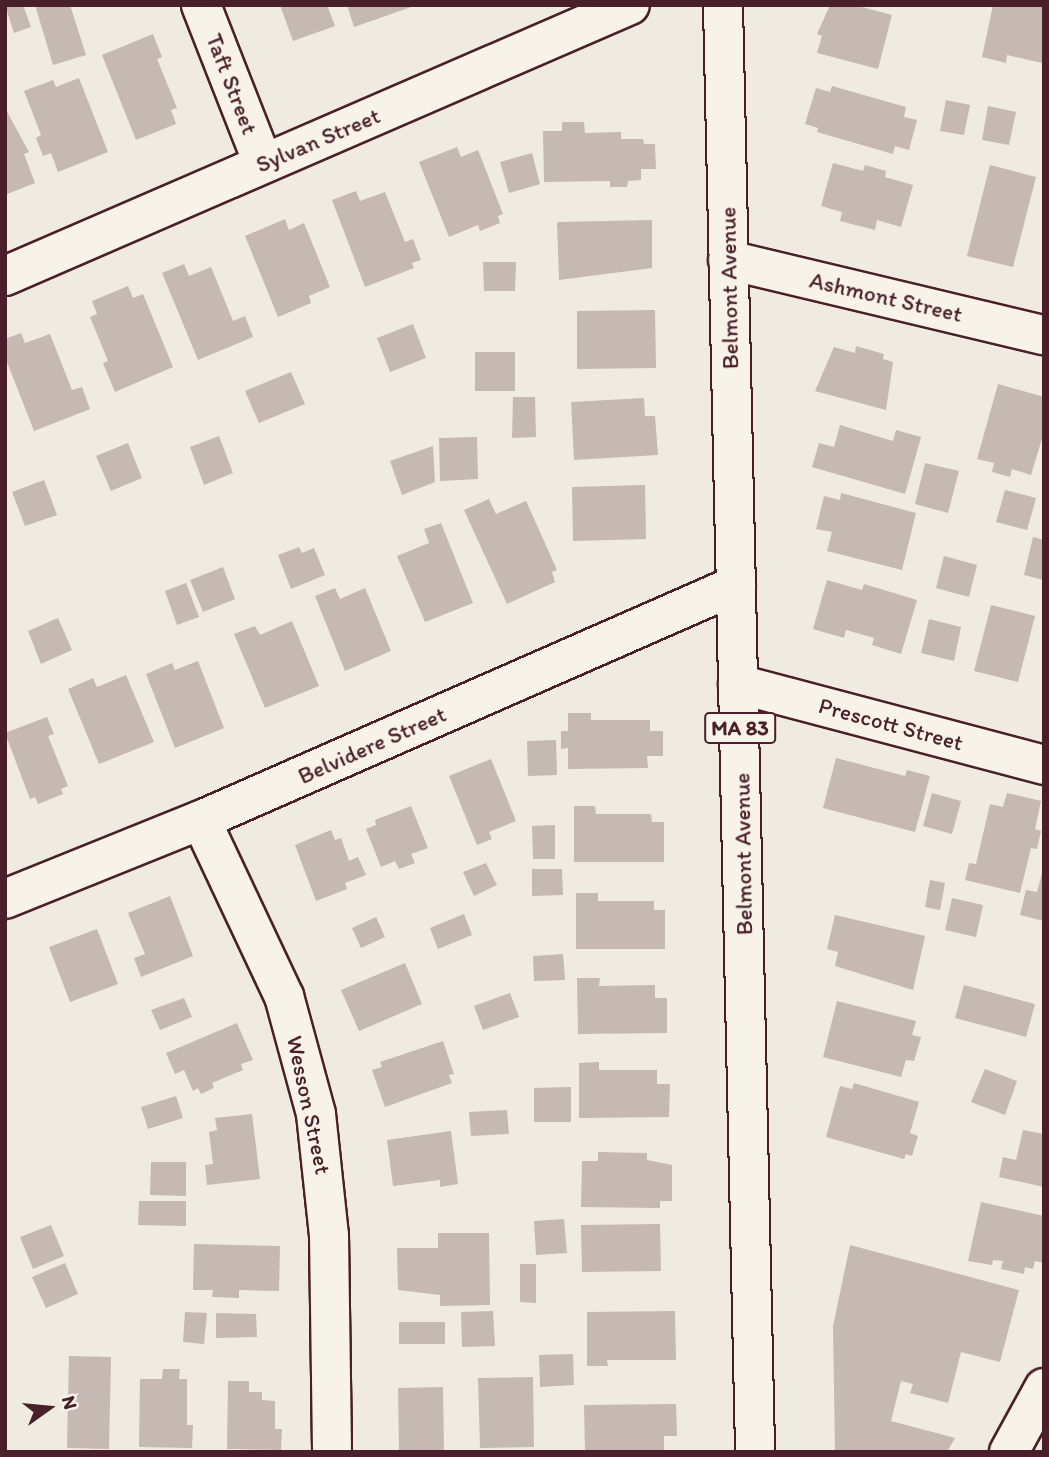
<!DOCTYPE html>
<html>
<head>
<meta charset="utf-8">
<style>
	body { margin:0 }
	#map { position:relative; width:1049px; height:1457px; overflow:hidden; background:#f0ebe0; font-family:Itim,sans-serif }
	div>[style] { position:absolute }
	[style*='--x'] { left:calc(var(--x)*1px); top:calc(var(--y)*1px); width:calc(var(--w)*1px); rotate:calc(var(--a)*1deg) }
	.building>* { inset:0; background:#c6b8b3 }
	.roads { filter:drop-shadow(2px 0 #4a1f2b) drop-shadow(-2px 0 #4a1f2b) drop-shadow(0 2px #4a1f2b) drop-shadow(0 -2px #4a1f2b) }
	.minor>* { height:38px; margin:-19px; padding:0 19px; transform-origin:19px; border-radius:19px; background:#f7f3e8 }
	.major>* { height:38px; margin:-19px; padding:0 19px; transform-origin:19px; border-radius:19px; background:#f7f3e8 }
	span { translate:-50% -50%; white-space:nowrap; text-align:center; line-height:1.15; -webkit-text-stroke:6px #f7f3e8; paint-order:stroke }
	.shield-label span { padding:2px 5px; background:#f7f3e8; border:2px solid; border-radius:5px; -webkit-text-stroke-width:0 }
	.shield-label { font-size:21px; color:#4a1f2b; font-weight:700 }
	.street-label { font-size:23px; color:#4a1f2b }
	.frame { position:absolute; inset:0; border:7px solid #4a1f2b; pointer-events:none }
	.north { position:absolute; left:14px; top:1373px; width:70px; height:70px; -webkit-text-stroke:5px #f7f3e8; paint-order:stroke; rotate:75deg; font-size:19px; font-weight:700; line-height:28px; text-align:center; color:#4a1f2b }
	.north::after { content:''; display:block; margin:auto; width:24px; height:32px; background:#4a1f2b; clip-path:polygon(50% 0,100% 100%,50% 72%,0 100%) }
</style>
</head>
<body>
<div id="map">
	<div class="building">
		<div style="clip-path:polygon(5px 5px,23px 5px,31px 27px,14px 33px)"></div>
		<div style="clip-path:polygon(35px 5px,70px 5px,86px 55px,53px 65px)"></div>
		<div style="clip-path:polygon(280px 5px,327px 5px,335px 26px,293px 41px)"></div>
		<div style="clip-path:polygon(347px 5px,414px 5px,414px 6px,354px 27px)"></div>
		<div style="clip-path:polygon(830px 5px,854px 5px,892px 15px,878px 69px,817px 53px,822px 36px,817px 34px)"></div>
		<div style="clip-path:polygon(993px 5px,1044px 5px,1042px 63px,1007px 55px,1006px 63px,982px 57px)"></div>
		<div style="clip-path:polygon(153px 34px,162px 57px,157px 59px,177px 108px,171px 110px,176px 124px,136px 140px,102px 55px)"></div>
		<div style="clip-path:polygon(79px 78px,108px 152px,58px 172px,51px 153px,43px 156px,36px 138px,41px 135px,24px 91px,53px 80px,56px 87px)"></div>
		<div style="clip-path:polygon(832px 86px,906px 107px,904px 117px,917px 120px,909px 150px,895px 146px,893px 154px,817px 132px,818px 128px,805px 124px,816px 88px,830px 92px)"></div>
		<div style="clip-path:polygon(946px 100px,970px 105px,964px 135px,940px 131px)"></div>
		<div style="clip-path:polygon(988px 106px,1016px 112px,1009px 145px,982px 140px)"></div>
		<div style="clip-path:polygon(5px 108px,29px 152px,24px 154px,35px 183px,5px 195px)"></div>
		<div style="clip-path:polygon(562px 122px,584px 122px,585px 133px,621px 132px,621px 139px,643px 139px,644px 144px,655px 144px,656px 169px,641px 169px,641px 180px,628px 181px,627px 187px,610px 187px,610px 181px,544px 182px,543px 131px,562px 131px)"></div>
		<div style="clip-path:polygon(457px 147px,461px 157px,478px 150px,503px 214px,498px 216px,500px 223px,480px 231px,478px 225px,449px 237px,419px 162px)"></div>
		<div style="clip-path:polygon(532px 153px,540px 184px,509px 193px,500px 162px)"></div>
		<div style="clip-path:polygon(833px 163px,863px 171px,865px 165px,886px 171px,885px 177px,913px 185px,901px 227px,877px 220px,875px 230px,840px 221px,842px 212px,821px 206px)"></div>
		<div style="clip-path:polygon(990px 165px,1036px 177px,1013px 267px,967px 256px)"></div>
		<div style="clip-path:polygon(356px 191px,360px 201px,385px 192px,405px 242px,413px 239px,421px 260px,412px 263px,414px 268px,365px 287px,332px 200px)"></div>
		<div style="clip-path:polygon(285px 219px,289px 230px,304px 223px,330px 287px,309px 296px,311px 303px,278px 317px,245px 236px)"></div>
		<div style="clip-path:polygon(652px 220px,652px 268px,559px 280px,557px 222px)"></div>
		<div style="clip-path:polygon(483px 262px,516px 262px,515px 291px,484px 291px)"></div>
		<div style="clip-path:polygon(184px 264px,189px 276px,211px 267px,233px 321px,245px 316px,253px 337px,198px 360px,162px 273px)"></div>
		<div style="clip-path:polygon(128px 286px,133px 298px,143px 294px,173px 367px,115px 392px,103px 363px,108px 361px,90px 317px,97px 314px,92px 301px)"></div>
		<div style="clip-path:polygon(655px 310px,656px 368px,577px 369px,577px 311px)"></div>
		<div style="clip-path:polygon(413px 324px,426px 358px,390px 372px,377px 338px)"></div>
		<div style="clip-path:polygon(21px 333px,25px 343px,50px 334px,72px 390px,82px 387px,90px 409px,34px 431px,5px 357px,5px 339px)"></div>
		<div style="clip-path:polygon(856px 346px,884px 354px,883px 359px,893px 362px,886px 410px,815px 391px,834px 347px,855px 353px)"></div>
		<div style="clip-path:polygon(475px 352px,515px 352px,515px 391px,475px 391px)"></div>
		<div style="clip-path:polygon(291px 372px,305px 404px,259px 423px,245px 391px)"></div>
		<div style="clip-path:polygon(998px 384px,1044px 397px,1044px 432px,1031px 475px,1012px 469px,1010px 477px,992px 472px,994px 463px,977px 459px)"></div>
		<div style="clip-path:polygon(513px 397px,535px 397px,536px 437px,512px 438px)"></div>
		<div style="clip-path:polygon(644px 398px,645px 416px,655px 416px,658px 455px,574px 460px,571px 402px)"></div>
		<div style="clip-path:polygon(840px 425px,893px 441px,896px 430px,921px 437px,905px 494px,812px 467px,819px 443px,834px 447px)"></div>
		<div style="clip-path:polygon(219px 436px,233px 473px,204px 485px,190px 447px)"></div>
		<div style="clip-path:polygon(477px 437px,478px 479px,440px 481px,439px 438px)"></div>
		<div style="clip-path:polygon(128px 443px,142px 478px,111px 491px,96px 456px)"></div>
		<div style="clip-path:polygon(433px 446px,435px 482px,402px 495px,390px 461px)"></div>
		<div style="clip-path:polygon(925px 463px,959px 471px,948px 513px,915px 504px)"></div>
		<div style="clip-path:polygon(44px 480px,57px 515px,25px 526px,12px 492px)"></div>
		<div style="clip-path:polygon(645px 485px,646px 539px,573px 541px,572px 487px)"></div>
		<div style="clip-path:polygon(1005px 490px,1036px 498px,1027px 530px,996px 522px)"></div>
		<div style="clip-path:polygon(841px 493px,916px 513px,902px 570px,827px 551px,832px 532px,816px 529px,824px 496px,840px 500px)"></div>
		<div style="clip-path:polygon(489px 499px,496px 514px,526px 501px,557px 570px,552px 572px,555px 582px,507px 604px,464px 510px)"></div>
		<div style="clip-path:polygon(441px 523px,473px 603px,425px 622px,397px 556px,429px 543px,424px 529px)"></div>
		<div style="clip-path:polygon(1033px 537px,1044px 540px,1044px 580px,1024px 575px)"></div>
		<div style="clip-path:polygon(299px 547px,302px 553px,314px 548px,325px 575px,291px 589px,278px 555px)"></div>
		<div style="clip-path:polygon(944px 556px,977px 565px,969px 597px,936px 588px)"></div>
		<div style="clip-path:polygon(223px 567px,235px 599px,203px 612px,190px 580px)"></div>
		<div style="clip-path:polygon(827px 580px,862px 590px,864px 584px,917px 600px,901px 654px,872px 645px,874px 638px,846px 630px,844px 638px,813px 629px)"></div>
		<div style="clip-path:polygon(186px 583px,199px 617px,177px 625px,165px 591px)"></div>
		<div style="clip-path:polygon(335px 588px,340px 599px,365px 588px,391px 651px,345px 671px,315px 596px)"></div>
		<div style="clip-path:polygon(991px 605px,1035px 616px,1018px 682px,974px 671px)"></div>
		<div style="clip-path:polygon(58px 618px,72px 650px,41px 664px,28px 631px)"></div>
		<div style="clip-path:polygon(929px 619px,961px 627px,954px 661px,921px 653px)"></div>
		<div style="clip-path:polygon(292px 621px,319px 686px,265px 708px,234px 634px,255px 626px,260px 635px)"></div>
		<div style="clip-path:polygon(198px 661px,224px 728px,175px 748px,146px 674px,172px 663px,175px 670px)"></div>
		<div style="clip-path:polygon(126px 675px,154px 742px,99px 764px,68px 689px,93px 678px,97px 687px)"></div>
		<div style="clip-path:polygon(568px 713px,591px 713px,591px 720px,650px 720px,650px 731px,663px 731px,663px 756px,647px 756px,648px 768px,568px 769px,568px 748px,561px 749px,561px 731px,568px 731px)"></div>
		<div style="clip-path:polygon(47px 717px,54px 734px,48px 736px,68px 786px,61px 789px,63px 794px,38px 804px,35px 797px,30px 799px,5px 733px)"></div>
		<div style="clip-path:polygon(556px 740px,557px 775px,528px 776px,527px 741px)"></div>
		<div style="clip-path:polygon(836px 758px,905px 776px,907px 770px,930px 776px,915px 832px,823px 808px)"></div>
		<div style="clip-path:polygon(491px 759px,516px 821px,489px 832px,492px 839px,477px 845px,449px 776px)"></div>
		<div style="clip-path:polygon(932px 793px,961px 801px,952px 834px,923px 826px)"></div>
		<div style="clip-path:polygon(1007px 793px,1041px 801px,1035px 829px,1041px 831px,1037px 849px,1031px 848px,1020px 893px,965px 880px,969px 863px,976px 864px,990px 804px,1003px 807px)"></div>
		<div style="clip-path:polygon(411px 806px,428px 848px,411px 854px,415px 863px,399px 869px,395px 861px,381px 867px,366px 829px,376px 825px,375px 820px)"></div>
		<div style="clip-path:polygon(574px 806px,595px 806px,596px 814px,651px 814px,652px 822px,664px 822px,664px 862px,574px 862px)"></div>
		<div style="clip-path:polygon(555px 825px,555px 859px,533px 859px,532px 826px)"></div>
		<div style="clip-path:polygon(331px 830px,335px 840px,341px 838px,349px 861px,358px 857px,366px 875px,345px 883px,347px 889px,316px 901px,295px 845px)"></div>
		<div style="clip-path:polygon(486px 863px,497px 885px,474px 896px,463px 872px)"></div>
		<div style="clip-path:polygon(1044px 866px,1044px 921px,1020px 915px,1026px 890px,1037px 892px)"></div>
		<div style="clip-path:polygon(532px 869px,562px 869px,563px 895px,532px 896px)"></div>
		<div style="clip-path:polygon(930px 880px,945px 883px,940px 910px,925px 907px)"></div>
		<div style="clip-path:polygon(576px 893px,598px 893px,598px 901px,654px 901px,654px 910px,665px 910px,665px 949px,576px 949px)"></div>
		<div style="clip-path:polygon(170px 896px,193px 956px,141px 977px,134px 958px,145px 954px,128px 913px)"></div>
		<div style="clip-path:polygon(952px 898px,983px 905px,976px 937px,945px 930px)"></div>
		<div style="clip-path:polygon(464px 914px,472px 935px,438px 949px,430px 928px)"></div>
		<div style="clip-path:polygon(835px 915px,925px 936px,913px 990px,835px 966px,838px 952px,827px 949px)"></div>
		<div style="clip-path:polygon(376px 917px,385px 937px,361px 948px,352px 928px)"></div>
		<div style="clip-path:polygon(97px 929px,118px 984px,70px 1002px,49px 947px)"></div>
		<div style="clip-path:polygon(563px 954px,565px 980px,534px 981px,533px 956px)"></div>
		<div style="clip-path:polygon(405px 963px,422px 1004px,359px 1031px,341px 990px)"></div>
		<div style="clip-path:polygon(577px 978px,600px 978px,599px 986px,655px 985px,655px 998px,667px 998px,667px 1033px,578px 1034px)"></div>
		<div style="clip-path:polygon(964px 985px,1035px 1004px,1026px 1037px,955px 1018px)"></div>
		<div style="clip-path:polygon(510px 993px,519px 1017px,483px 1030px,474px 1006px)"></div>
		<div style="clip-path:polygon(184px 998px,192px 1017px,160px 1030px,151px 1010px)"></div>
		<div style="clip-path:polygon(837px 1001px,916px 1021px,912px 1035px,921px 1037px,914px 1061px,906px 1060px,901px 1077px,823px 1057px)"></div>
		<div style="clip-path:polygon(237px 1023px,253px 1060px,241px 1064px,243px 1070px,212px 1083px,214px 1088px,201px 1094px,198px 1088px,193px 1091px,184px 1070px,175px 1074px,166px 1053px)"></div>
		<div style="clip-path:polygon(443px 1041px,454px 1074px,449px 1075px,452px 1083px,385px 1107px,372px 1070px,382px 1067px,380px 1062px)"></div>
		<div style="clip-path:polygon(599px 1062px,599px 1070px,657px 1070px,657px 1084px,670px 1084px,669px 1117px,579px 1118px,579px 1063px)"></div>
		<div style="clip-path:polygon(985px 1069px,1017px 1081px,1005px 1115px,971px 1102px)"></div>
		<div style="clip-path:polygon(854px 1083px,919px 1102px,910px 1133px,918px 1136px,912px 1156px,906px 1154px,904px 1159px,826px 1137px,840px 1086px,852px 1089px)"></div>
		<div style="clip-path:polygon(571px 1087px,571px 1122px,534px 1122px,534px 1088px)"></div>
		<div style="clip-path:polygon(176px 1096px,183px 1118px,148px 1129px,141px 1107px)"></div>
		<div style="clip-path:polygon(507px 1110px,509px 1134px,471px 1136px,469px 1112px)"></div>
		<div style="clip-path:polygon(252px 1114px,260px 1179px,207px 1185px,205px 1165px,213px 1164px,209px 1132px,217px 1130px,215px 1118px)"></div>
		<div style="clip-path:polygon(1023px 1130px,1044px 1134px,1044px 1187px,999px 1177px,1003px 1157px,1016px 1160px)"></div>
		<div style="clip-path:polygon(451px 1131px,458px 1184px,440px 1187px,440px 1180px,393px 1186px,387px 1140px)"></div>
		<div style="clip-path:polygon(598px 1152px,647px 1153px,647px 1160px,672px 1165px,672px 1201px,660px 1201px,660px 1208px,581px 1207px,582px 1161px,598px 1161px)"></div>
		<div style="clip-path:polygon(151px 1162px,186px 1162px,186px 1196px,150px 1195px)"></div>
		<div style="clip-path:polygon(139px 1201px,186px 1201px,186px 1226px,138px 1225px)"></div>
		<div style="clip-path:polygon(981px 1202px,1044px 1216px,1044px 1263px,1035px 1261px,1033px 1269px,1025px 1267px,1024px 1274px,1001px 1269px,1003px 1261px,993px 1260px,992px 1265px,968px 1261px)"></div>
		<div style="clip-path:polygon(564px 1219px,567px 1253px,536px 1255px,534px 1221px)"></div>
		<div style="clip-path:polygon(660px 1224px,661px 1271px,582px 1272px,581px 1225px)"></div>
		<div style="clip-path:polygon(51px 1225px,64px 1256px,33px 1269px,20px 1237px)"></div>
		<div style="clip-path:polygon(438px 1233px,489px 1233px,490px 1305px,440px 1306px,440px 1295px,398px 1290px,397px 1248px,438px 1248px)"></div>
		<div style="clip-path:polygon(194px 1244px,280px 1246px,279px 1291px,239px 1290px,239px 1298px,212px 1297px,213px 1290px,193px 1290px)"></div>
		<div style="clip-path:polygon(850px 1245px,1019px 1290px,1000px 1362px,961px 1352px,948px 1403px,910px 1393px,913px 1384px,901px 1381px,891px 1421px,955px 1438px,947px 1452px,835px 1452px,833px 1326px)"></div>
		<div style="clip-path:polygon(65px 1263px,78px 1294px,46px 1308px,32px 1277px)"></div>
		<div style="clip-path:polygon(520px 1264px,536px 1264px,536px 1303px,520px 1302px)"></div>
		<div style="clip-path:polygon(493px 1311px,495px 1346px,462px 1347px,461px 1312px)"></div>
		<div style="clip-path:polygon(675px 1311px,676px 1360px,607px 1360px,608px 1366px,587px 1366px,587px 1312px)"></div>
		<div style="clip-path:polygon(185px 1312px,207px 1313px,204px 1344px,183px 1342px)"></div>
		<div style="clip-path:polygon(216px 1313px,256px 1314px,257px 1337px,216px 1338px)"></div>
		<div style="clip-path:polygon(399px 1322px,445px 1322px,445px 1344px,399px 1344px)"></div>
		<div style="clip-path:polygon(573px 1354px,574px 1385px,540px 1387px,539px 1355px)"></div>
		<div style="clip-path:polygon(69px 1356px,111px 1357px,109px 1449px,67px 1448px)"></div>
		<div style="clip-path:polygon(163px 1369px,180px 1369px,179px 1379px,187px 1379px,187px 1425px,193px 1425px,192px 1448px,139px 1447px,140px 1379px,162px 1379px)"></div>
		<div style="clip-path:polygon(533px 1377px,534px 1447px,480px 1448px,478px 1378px)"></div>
		<div style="clip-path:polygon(228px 1381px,249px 1381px,249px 1392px,262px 1392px,262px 1400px,275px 1401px,275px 1429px,282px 1429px,281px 1450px,227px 1449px)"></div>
		<div style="clip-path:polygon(443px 1387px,444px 1452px,399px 1452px,398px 1388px)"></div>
		<div style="clip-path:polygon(676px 1404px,677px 1436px,664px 1436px,664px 1451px,585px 1452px,584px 1405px)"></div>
	</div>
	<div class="roads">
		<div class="minor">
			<div style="--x:201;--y:5;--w:170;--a:68.6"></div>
			<div style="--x:728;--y:260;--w:325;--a:13.4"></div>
			<div style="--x:5;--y:276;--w:681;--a:-23.44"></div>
			<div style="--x:738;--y:684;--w:317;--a:14.8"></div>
			<div style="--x:201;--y:820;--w:195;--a:64.8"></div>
			<div style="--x:284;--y:996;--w:122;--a:74.8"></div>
			<div style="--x:316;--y:1114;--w:122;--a:83.9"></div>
			<div style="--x:329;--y:1235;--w:217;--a:89.2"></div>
			<div style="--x:5;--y:899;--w:211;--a:-22"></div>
			<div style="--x:201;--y:820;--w:584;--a:-23.71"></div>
		</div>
		<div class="major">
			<div style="--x:723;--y:5;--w:1447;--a:88.73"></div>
			<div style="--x:1009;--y:1452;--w:73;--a:-61.3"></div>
		</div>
	</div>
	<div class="shield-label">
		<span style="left:740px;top:728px">MA 83</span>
	</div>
	<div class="street-label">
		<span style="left:232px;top:84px;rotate:69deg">Taft Street</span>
		<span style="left:318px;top:140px;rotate:-23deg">Sylvan Street</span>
		<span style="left:729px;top:288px;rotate:-91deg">Belmont Avenue</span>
		<span style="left:886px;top:297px;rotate:13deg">Ashmont Street</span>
		<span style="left:891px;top:724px;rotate:15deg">Prescott Street</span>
		<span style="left:372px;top:745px;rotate:-24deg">Belvidere Street</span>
		<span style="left:743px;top:854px;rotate:-91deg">Belmont Avenue</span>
		<span style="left:309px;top:1105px;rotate:78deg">Wesson Street</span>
	</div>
	<div class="frame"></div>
	<div class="north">N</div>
</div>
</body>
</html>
